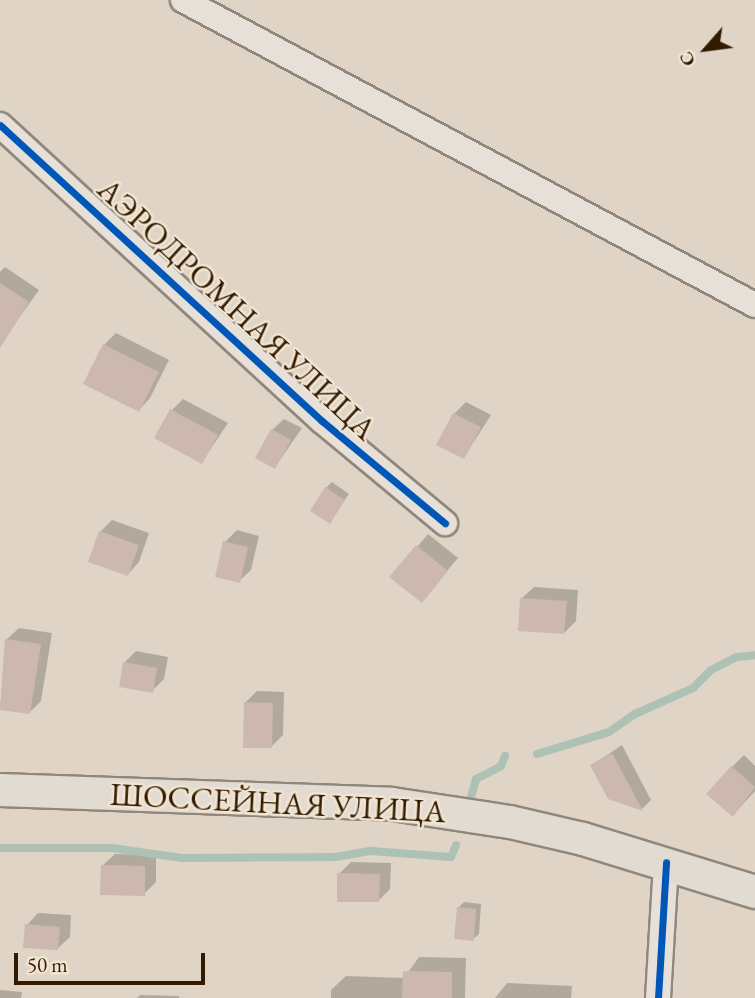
<!DOCTYPE html>
<html>
<head>
<meta charset="utf-8">
<style>
	body { margin:0 }
	#map { position:relative; width:755px; height:998px; overflow:hidden; background:#dfd4c5; font-family:"EB Garamond",serif }
	div>[style] { position:absolute }
	[style*='--x'] { left:calc(var(--x)*1px); top:calc(var(--y)*1px); width:calc(var(--w)*1px); rotate:calc(var(--a)*1deg) }
	.shadow>* { inset:0; background:#0003 }
	.stream>* { height:8px; margin:-4px; padding:0 4px; transform-origin:4px; border-radius:4px; background:#adc1b4 }
	.building>* { inset:0; background:#ccb8af }
	.roads { filter:drop-shadow(2px 0 #90877b) drop-shadow(-2px 0 #90877b) drop-shadow(0 2px #90877b) drop-shadow(0 -2px #90877b) }
	.minor>* { height:24px; margin:-12px; padding:0 12px; transform-origin:12px; border-radius:12px; background:#e6e0d9 }
	.major>* { height:32px; margin:-16px; padding:0 16px; transform-origin:16px; border-radius:16px; background:#e2dbd2 }
	.cycleway>* { height:7px; margin:-3.5px; padding:0 3.5px; transform-origin:3.5px; border-radius:3.5px; background:#0057b8 }
	span { translate:-50% -50%; white-space:nowrap; text-align:center; line-height:1.15; -webkit-text-stroke:5px #f1e4d2; paint-order:stroke }
	.street-label { font-size:32px; color:#321b00 }
	.north { position:absolute; left:671px; top:14px; width:70px; height:70px; -webkit-text-stroke:5px #f1e4d2; paint-order:stroke; rotate:242deg; font-size:19px; font-weight:700; line-height:28px; text-align:center; color:#321b00 }
	.north::after { content:''; display:block; margin:auto; width:24px; height:32px; background:#321b00; clip-path:polygon(50% 0,100% 100%,50% 72%,0 100%) }
	.scale { position:absolute; left:14px; top:953px; width:191px; height:32px; box-sizing:border-box; border:4px solid #321b00; border-top:0; padding-left:9px; font-size:21px; line-height:24px; white-space:nowrap; color:#321b00; -webkit-text-stroke:5px #f1e4d2; paint-order:stroke }
</style>
</head>
<body>
<div id="map">
	<div class="shadow">
		<div style="clip-path:polygon(5px 267px,39px 290px,9px 332px,0 326px,0 272px)"></div>
		<div style="clip-path:polygon(116px 333px,169px 360px,150px 398px,139px 410px,104px 345px)"></div>
		<div style="clip-path:polygon(183px 399px,228px 423px,202px 462px,172px 410px)"></div>
		<div style="clip-path:polygon(466px 402px,491px 415px,464px 457px,454px 414px)"></div>
		<div style="clip-path:polygon(284px 419px,302px 428px,275px 467px,272px 430px)"></div>
		<div style="clip-path:polygon(332px 482px,349px 494px,329px 522px,326px 488px)"></div>
		<div style="clip-path:polygon(112px 520px,149px 533px,139px 562px,128px 574px,100px 532px)"></div>
		<div style="clip-path:polygon(237px 530px,259px 536px,251px 570px,239px 581px,225px 542px)"></div>
		<div style="clip-path:polygon(428px 534px,458px 558px,421px 601px,392px 577px)"></div>
		<div style="clip-path:polygon(534px 587px,578px 590px,576px 621px,564px 633px,522px 598px)"></div>
		<div style="clip-path:polygon(19px 628px,52px 633px,41px 701px,29px 713px,0 708px,7px 639px)"></div>
		<div style="clip-path:polygon(136px 651px,168px 657px,164px 679px,152px 691px,124px 663px)"></div>
		<div style="clip-path:polygon(257px 691px,284px 692px,283px 735px,271px 747px,245px 703px)"></div>
		<div style="clip-path:polygon(622px 745px,651px 800px,642px 809px,609px 798px,592px 765px)"></div>
		<div style="clip-path:polygon(744px 755px,755px 766px,755px 791px,733px 815px,732px 767px)"></div>
		<div style="clip-path:polygon(115px 854px,156px 855px,156px 882px,144px 894px,103px 865px)"></div>
		<div style="clip-path:polygon(351px 862px,391px 863px,390px 889px,378px 901px,339px 874px)"></div>
		<div style="clip-path:polygon(464px 902px,481px 904px,479px 934px,473px 939px,458px 908px)"></div>
		<div style="clip-path:polygon(38px 913px,71px 915px,70px 937px,58px 948px,27px 925px)"></div>
		<div style="clip-path:polygon(419px 957px,466px 958px,465px 998px,331px 998px,331px 990px,346px 976px,404px 978px)"></div>
		<div style="clip-path:polygon(507px 983px,572px 986px,571px 998px,495px 998px)"></div>
		<div style="clip-path:polygon(0 990px,22px 992px,21px 998px,0 998px)"></div>
		<div style="clip-path:polygon(140px 995px,179px 996px,179px 998px,137px 998px)"></div>
	</div>
	<div class="stream">
		<div style="--x:537;--y:754;--w:75;--a:-17"></div>
		<div style="--x:609;--y:732;--w:32;--a:-35"></div>
		<div style="--x:635;--y:714;--w:64;--a:-24.1"></div>
		<div style="--x:693;--y:688;--w:25;--a:-45"></div>
		<div style="--x:711;--y:670;--w:29;--a:-27"></div>
		<div style="--x:737;--y:657;--w:18;--a:-6"></div>
		<div style="--x:471;--y:797;--w:19;--a:-74"></div>
		<div style="--x:476;--y:779;--w:28;--a:-27"></div>
		<div style="--x:501;--y:766;--w:11;--a:-68"></div>
		<div style="--x:0;--y:848;--w:112;--a:0"></div>
		<div style="--x:112;--y:848;--w:71;--a:8.1"></div>
		<div style="--x:182;--y:858;--w:154;--a:-0.4"></div>
		<div style="--x:336;--y:857;--w:36;--a:-10"></div>
		<div style="--x:371;--y:851;--w:80;--a:4.3"></div>
		<div style="--x:451;--y:857;--w:13;--a:-67"></div>
	</div>
	<div class="building">
		<div style="clip-path:polygon(0 283px,29px 302px,0 348px)"></div>
		<div style="clip-path:polygon(103px 344px,159px 372px,139px 412px,83px 384px)"></div>
		<div style="clip-path:polygon(170px 409px,218px 435px,202px 464px,154px 438px)"></div>
		<div style="clip-path:polygon(453px 413px,481px 427px,464px 459px,436px 445px)"></div>
		<div style="clip-path:polygon(271px 429px,291px 440px,275px 469px,255px 458px)"></div>
		<div style="clip-path:polygon(325px 487px,345px 500px,330px 524px,310px 511px)"></div>
		<div style="clip-path:polygon(99px 531px,139px 545px,128px 576px,88px 562px)"></div>
		<div style="clip-path:polygon(223px 541px,248px 547px,240px 583px,215px 577px)"></div>
		<div style="clip-path:polygon(416px 545px,448px 571px,422px 603px,389px 577px)"></div>
		<div style="clip-path:polygon(520px 598px,567px 601px,564px 634px,518px 631px)"></div>
		<div style="clip-path:polygon(5px 639px,41px 644px,30px 714px,0 710px)"></div>
		<div style="clip-path:polygon(123px 662px,157px 668px,153px 693px,119px 687px)"></div>
		<div style="clip-path:polygon(244px 702px,273px 703px,272px 748px,243px 748px)"></div>
		<div style="clip-path:polygon(612px 753px,643px 811px,608px 799px,590px 765px)"></div>
		<div style="clip-path:polygon(731px 766px,755px 787px,733px 817px,706px 794px)"></div>
		<div style="clip-path:polygon(101px 865px,145px 866px,145px 896px,100px 895px)"></div>
		<div style="clip-path:polygon(337px 873px,380px 874px,379px 902px,337px 902px)"></div>
		<div style="clip-path:polygon(457px 907px,476px 909px,474px 941px,454px 939px)"></div>
		<div style="clip-path:polygon(25px 924px,60px 927px,58px 950px,23px 948px)"></div>
		<div style="clip-path:polygon(403px 971px,452px 972px,452px 998px,402px 998px)"></div>
	</div>
	<div class="roads">
		<div class="minor">
			<div style="--x:183;--y:0;--w:648;--a:28.07"></div>
			<div style="--x:0;--y:125;--w:437;--a:42.6"></div>
			<div style="--x:322;--y:421;--w:160;--a:39.7"></div>
			<div style="--x:658;--y:998;--w:136;--a:-86.6"></div>
		</div>
		<div class="major">
			<div style="--x:0;--y:790;--w:392;--a:2"></div>
			<div style="--x:392;--y:804;--w:119;--a:8.7"></div>
			<div style="--x:510;--y:822;--w:75;--a:13.1"></div>
			<div style="--x:583;--y:839;--w:180;--a:17.1"></div>
		</div>
	</div>
	<div class="cycleway">
		<div style="--x:0;--y:125;--w:437;--a:42.6"></div>
		<div style="--x:322;--y:421;--w:160;--a:39.7"></div>
		<div style="--x:658;--y:998;--w:136;--a:-86.6"></div>
	</div>
	<div class="street-label">
		<span style="left:237px;top:309px;rotate:43deg">АЭРОДРОМНАЯ УЛИЦА</span>
		<span style="left:278px;top:803px;rotate:3deg">ШОССЕЙНАЯ УЛИЦА</span>
	</div>
	<div class="north">С</div>
	<div class="scale">50 m</div>
</div>
</body>
</html>
